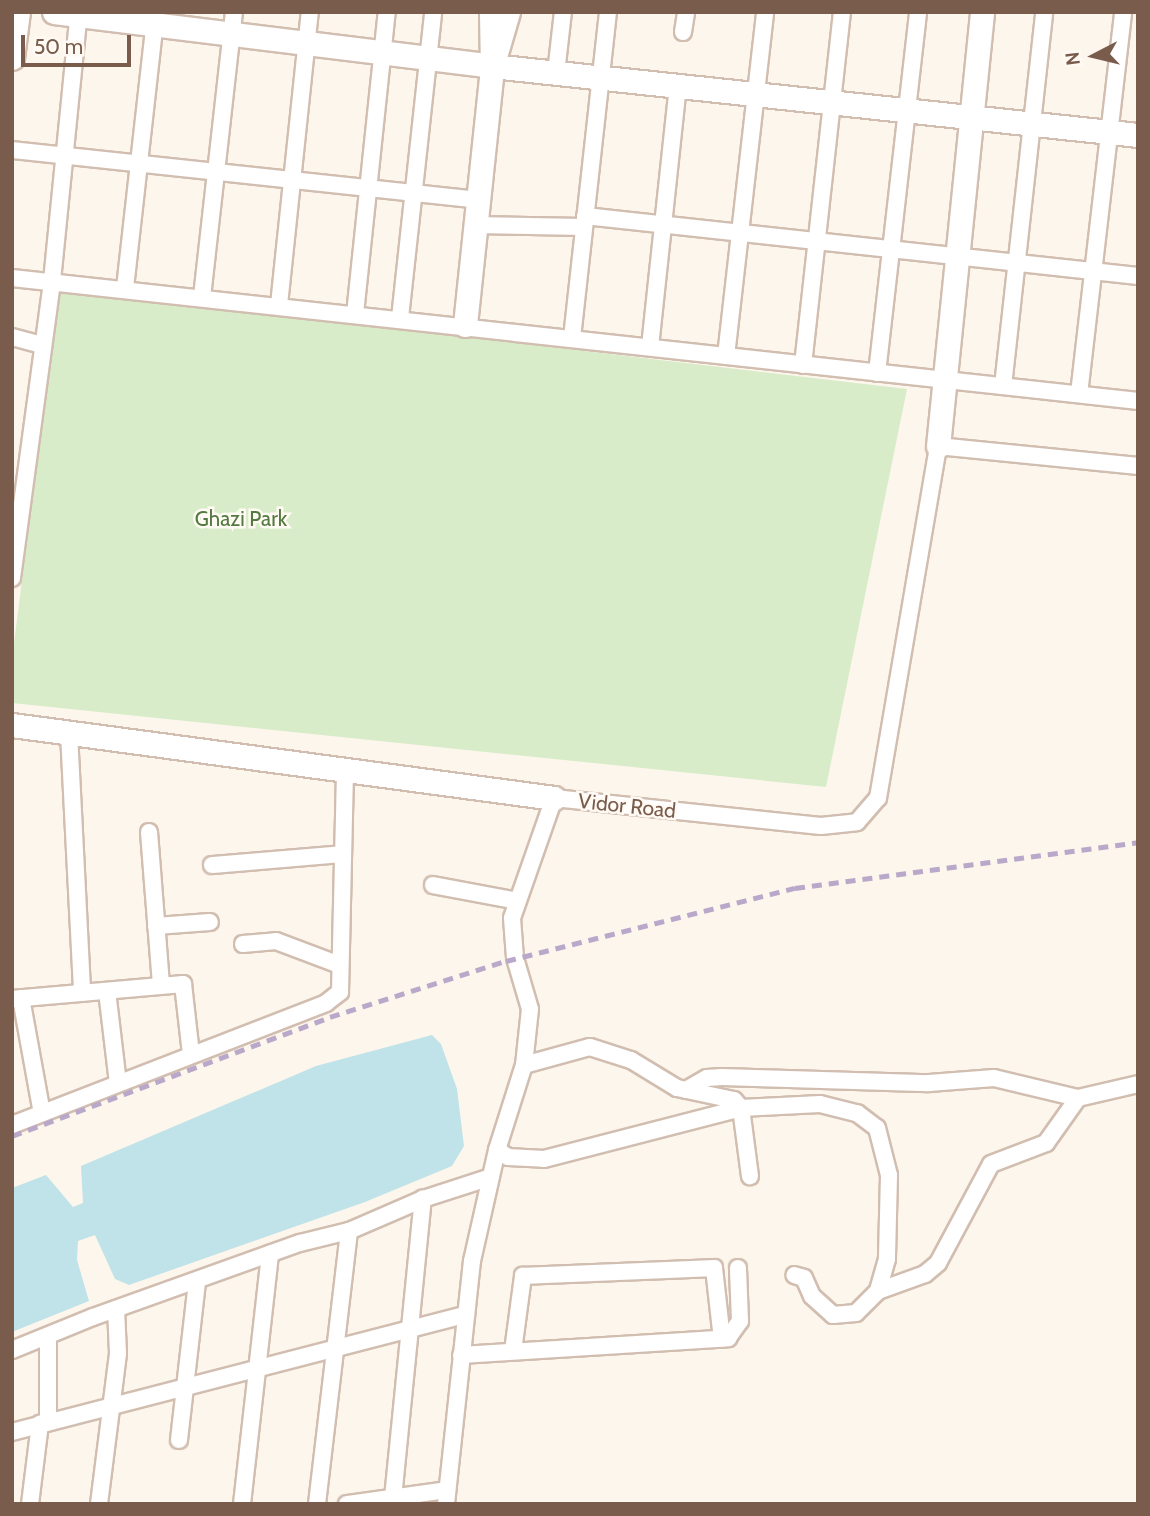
<!DOCTYPE html>
<html>
<head>
<meta charset="utf-8">
<style>
	body { margin:0 }
	#map { position:relative; width:1150px; height:1516px; overflow:hidden; background:#fdf6ec; font-family:Cabin,sans-serif }
	div>[style] { position:absolute }
	[style*='--x'] { left:calc(var(--x)*1px); top:calc(var(--y)*1px); width:calc(var(--w)*1px); rotate:calc(var(--a)*1deg) }
	.green>* { inset:0; background:#d8ecc9 }
	.water>* { inset:0; background:#bfe3e8 }
	.roads { filter:drop-shadow(2px 0 #d1beb0) drop-shadow(-2px 0 #d1beb0) drop-shadow(0 2px #d1beb0) drop-shadow(0 -2px #d1beb0) }
	.street>* { height:16px; margin:-8px; padding:0 8px; transform-origin:8px; border-radius:8px; background:#fff }
	.secondary>* { height:23px; margin:-11.5px; padding:0 11.5px; transform-origin:11.5px; border-radius:11.5px; background:#fff }
	.rail>* { height:4.5px; margin-top:-2.25px; transform-origin:0; background:repeating-linear-gradient(90deg,#b9a8c9 0 10px,transparent 0 17px) }
	span { translate:-50% -50%; white-space:nowrap; text-align:center; line-height:1.15; -webkit-text-stroke:5px #fffaf3; paint-order:stroke }
	.park-label { font-size:21px; color:#537a41 }
	.street-label { font-size:21px; color:#7a5c4d }
	.frame { position:absolute; inset:0; border:14px solid #7a5c4d; pointer-events:none }
	.north { position:absolute; left:1059px; top:21px; width:70px; height:70px; -webkit-text-stroke:5px #fffaf3; paint-order:stroke; rotate:263deg; font-size:19px; font-weight:700; line-height:28px; text-align:center; color:#7a5c4d }
	.north::after { content:''; display:block; margin:auto; width:24px; height:32px; background:#7a5c4d; clip-path:polygon(50% 0,100% 100%,50% 72%,0 100%) }
	.scale { position:absolute; left:21px; top:35px; width:110px; height:32px; box-sizing:border-box; border:4px solid #7a5c4d; border-top:0; padding-left:9px; font-size:21px; line-height:24px; white-space:nowrap; color:#7a5c4d; -webkit-text-stroke:5px #fffaf3; paint-order:stroke }
</style>
</head>
<body>
<div id="map">
	<div class="green">
		<div style="clip-path:polygon(59px 289px,907px 389px,826px 787px,12px 703px,12px 659px)"></div>
	</div>
	<div class="water">
		<div style="clip-path:polygon(432px 1035px,441px 1044px,457px 1089px,464px 1146px,452px 1166px,365px 1202px,129px 1285px,115px 1279px,95px 1235px,78px 1241px,77px 1260px,89px 1301px,12px 1332px,12px 1188px,46px 1175px,73px 1207px,83px 1203px,81px 1166px,316px 1066px)"></div>
	</div>
	<div class="roads">
		<div class="street">
			<div style="--x:683;--y:32;--w:20;--a:-81"></div>
			<div style="--x:556;--y:73;--w:61;--a:-83.5"></div>
			<div style="--x:12;--y:150;--w:468;--a:6.1"></div>
			<div style="--x:585;--y:216;--w:556;--a:6.19"></div>
			<div style="--x:474;--y:225;--w:110;--a:1"></div>
			<div style="--x:12;--y:278;--w:1133;--a:6.23"></div>
			<div style="--x:125;--y:288;--w:278;--a:-83.6"></div>
			<div style="--x:202;--y:297;--w:287;--a:-83.6"></div>
			<div style="--x:279;--y:305;--w:295;--a:-84"></div>
			<div style="--x:355;--y:314;--w:304;--a:-84"></div>
			<div style="--x:400;--y:318;--w:308;--a:-83.8"></div>
			<div style="--x:12;--y:337;--w:30;--a:15"></div>
			<div style="--x:572;--y:338;--w:328;--a:-83.7"></div>
			<div style="--x:650;--y:347;--w:263;--a:-83.9"></div>
			<div style="--x:726;--y:356;--w:346;--a:-83.5"></div>
			<div style="--x:803;--y:365;--w:355;--a:-83.7"></div>
			<div style="--x:877;--y:373;--w:363;--a:-83.5"></div>
			<div style="--x:1003;--y:386;--w:376;--a:-83.7"></div>
			<div style="--x:1079;--y:394;--w:385;--a:-83.4"></div>
			<div style="--x:12;--y:578;--w:300;--a:-82.3"></div>
			<div style="--x:52;--y:281;--w:270;--a:-84.3"></div>
			<div style="--x:69;--y:733;--w:260;--a:87.1"></div>
			<div style="--x:149;--y:832;--w:154;--a:85.5"></div>
			<div style="--x:212;--y:865;--w:131;--a:-4.8"></div>
			<div style="--x:433;--y:885;--w:86;--a:10.7"></div>
			<div style="--x:156;--y:926;--w:54;--a:-4.2"></div>
			<div style="--x:243;--y:944;--w:33;--a:-5"></div>
			<div style="--x:276;--y:941;--w:68;--a:20.6"></div>
			<div style="--x:107;--y:991;--w:93;--a:83.2"></div>
			<div style="--x:21;--y:998;--w:117;--a:79.7"></div>
			<div style="--x:12;--y:999;--w:172;--a:-5"></div>
			<div style="--x:183;--y:984;--w:70;--a:83.5"></div>
			<div style="--x:524;--y:1065;--w:68;--a:-15.3"></div>
			<div style="--x:590;--y:1047;--w:43;--a:17.6"></div>
			<div style="--x:631;--y:1060;--w:54;--a:31.3"></div>
			<div style="--x:677;--y:1088;--w:58;--a:11.9"></div>
			<div style="--x:734;--y:1100;--w:11;--a:49"></div>
			<div style="--x:741;--y:1108;--w:69;--a:82.5"></div>
			<div style="--x:686;--y:1090;--w:24;--a:-30"></div>
			<div style="--x:707;--y:1078;--w:15;--a:-4"></div>
			<div style="--x:722;--y:1077;--w:207;--a:1.7"></div>
			<div style="--x:929;--y:1083;--w:65;--a:-4.4"></div>
			<div style="--x:994;--y:1078;--w:86;--a:13.4"></div>
			<div style="--x:1078;--y:1098;--w:62;--a:-13.1"></div>
			<div style="--x:12;--y:1125;--w:337;--a:-21.2"></div>
			<div style="--x:326;--y:1003;--w:18;--a:-38"></div>
			<div style="--x:340;--y:992;--w:222;--a:-88.7"></div>
			<div style="--x:497;--y:1150;--w:13;--a:32"></div>
			<div style="--x:508;--y:1157;--w:36;--a:3"></div>
			<div style="--x:544;--y:1159;--w:203;--a:-14.5"></div>
			<div style="--x:741;--y:1108;--w:79;--a:-2.9"></div>
			<div style="--x:820;--y:1104;--w:38;--a:14"></div>
			<div style="--x:857;--y:1113;--w:25;--a:37"></div>
			<div style="--x:877;--y:1128;--w:49;--a:75.7"></div>
			<div style="--x:889;--y:1175;--w:84;--a:91.4"></div>
			<div style="--x:887;--y:1259;--w:33;--a:106"></div>
			<div style="--x:878;--y:1291;--w:31;--a:135"></div>
			<div style="--x:856;--y:1313;--w:23;--a:175"></div>
			<div style="--x:833;--y:1315;--w:28;--a:-138"></div>
			<div style="--x:812;--y:1296;--w:20;--a:-114"></div>
			<div style="--x:804;--y:1278;--w:10;--a:-163"></div>
			<div style="--x:878;--y:1291;--w:50;--a:-19.9"></div>
			<div style="--x:925;--y:1274;--w:17;--a:-40"></div>
			<div style="--x:938;--y:1263;--w:112;--a:-61.8"></div>
			<div style="--x:991;--y:1164;--w:59;--a:-20.9"></div>
			<div style="--x:1046;--y:1143;--w:55;--a:-54.6"></div>
			<div style="--x:48;--y:1336;--w:86;--a:90"></div>
			<div style="--x:12;--y:1350;--w:87;--a:-22.2"></div>
			<div style="--x:93;--y:1317;--w:220;--a:-19.7"></div>
			<div style="--x:300;--y:1243;--w:50;--a:-13.8"></div>
			<div style="--x:349;--y:1231;--w:81;--a:-23.4"></div>
			<div style="--x:423;--y:1199;--w:71;--a:-17.9"></div>
			<div style="--x:513;--y:1351;--w:76;--a:-82.4"></div>
			<div style="--x:523;--y:1276;--w:191;--a:-2.4"></div>
			<div style="--x:714;--y:1268;--w:71;--a:83.6"></div>
			<div style="--x:461;--y:1355;--w:268;--a:-3.6"></div>
			<div style="--x:728;--y:1338;--w:21;--a:-55"></div>
			<div style="--x:740;--y:1321;--w:53;--a:-92.2"></div>
			<div style="--x:12;--y:1432;--w:469;--a:-14.5"></div>
			<div style="--x:179;--y:1440;--w:160;--a:-83.5"></div>
			<div style="--x:393;--y:1498;--w:301;--a:-84.3"></div>
			<div style="--x:30;--y:1504;--w:81;--a:-82.9"></div>
			<div style="--x:99;--y:1504;--w:152;--a:-82.8"></div>
			<div style="--x:118;--y:1353;--w:44;--a:-92.6"></div>
			<div style="--x:242;--y:1504;--w:252;--a:-83.6"></div>
			<div style="--x:317;--y:1504;--w:275;--a:-83.3"></div>
			<div style="--x:347;--y:1504;--w:101;--a:-8"></div>
			<div style="--x:446;--y:1504;--w:244;--a:-83.9"></div>
			<div style="--x:472;--y:1261;--w:114;--a:-77.3"></div>
			<div style="--x:497;--y:1150;--w:89;--a:-72.4"></div>
			<div style="--x:524;--y:1065;--w:56;--a:-83.9"></div>
			<div style="--x:530;--y:1009;--w:53;--a:-106.4"></div>
			<div style="--x:515;--y:958;--w:40;--a:-94.3"></div>
			<div style="--x:512;--y:918;--w:127;--a:-70.7"></div>
			<div style="--x:554;--y:798;--w:268;--a:6"></div>
			<div style="--x:821;--y:826;--w:36;--a:-6"></div>
			<div style="--x:857;--y:822;--w:32;--a:-49"></div>
			<div style="--x:878;--y:798;--w:357;--a:-80.3"></div>
			<div style="--x:938;--y:446;--w:201;--a:5.7"></div>
		</div>
		<div class="secondary">
			<div style="--x:54;--y:12;--w:441;--a:7"></div>
			<div style="--x:492;--y:66;--w:650;--a:6.1"></div>
			<div style="--x:12;--y:58;--w:46;--a:-82.6"></div>
			<div style="--x:494;--y:60;--w:50;--a:-73.7"></div>
			<div style="--x:465;--y:325;--w:260;--a:-84"></div>
			<div style="--x:492;--y:66;--w:54;--a:-91.1"></div>
			<div style="--x:938;--y:446;--w:436;--a:-84.2"></div>
			<div style="--x:12;--y:725;--w:547;--a:7.67"></div>
		</div>
	</div>
	<div class="rail">
		<div style="--x:12;--y:1136;--w:340;--a:-20.5"></div>
		<div style="--x:330;--y:1017;--w:185;--a:-17.7"></div>
		<div style="--x:506;--y:961;--w:298;--a:-14.2"></div>
		<div style="--x:795;--y:888;--w:346;--a:-7.6"></div>
	</div>
	<div class="park-label">
		<span style="left:241px;top:519px">Ghazi Park</span>
	</div>
	<div class="street-label">
		<span style="left:627px;top:806px;rotate:6deg">Vidor Road</span>
	</div>
	<div class="frame"></div>
	<div class="north">N</div>
	<div class="scale">50 m</div>
</div>
</body>
</html>
